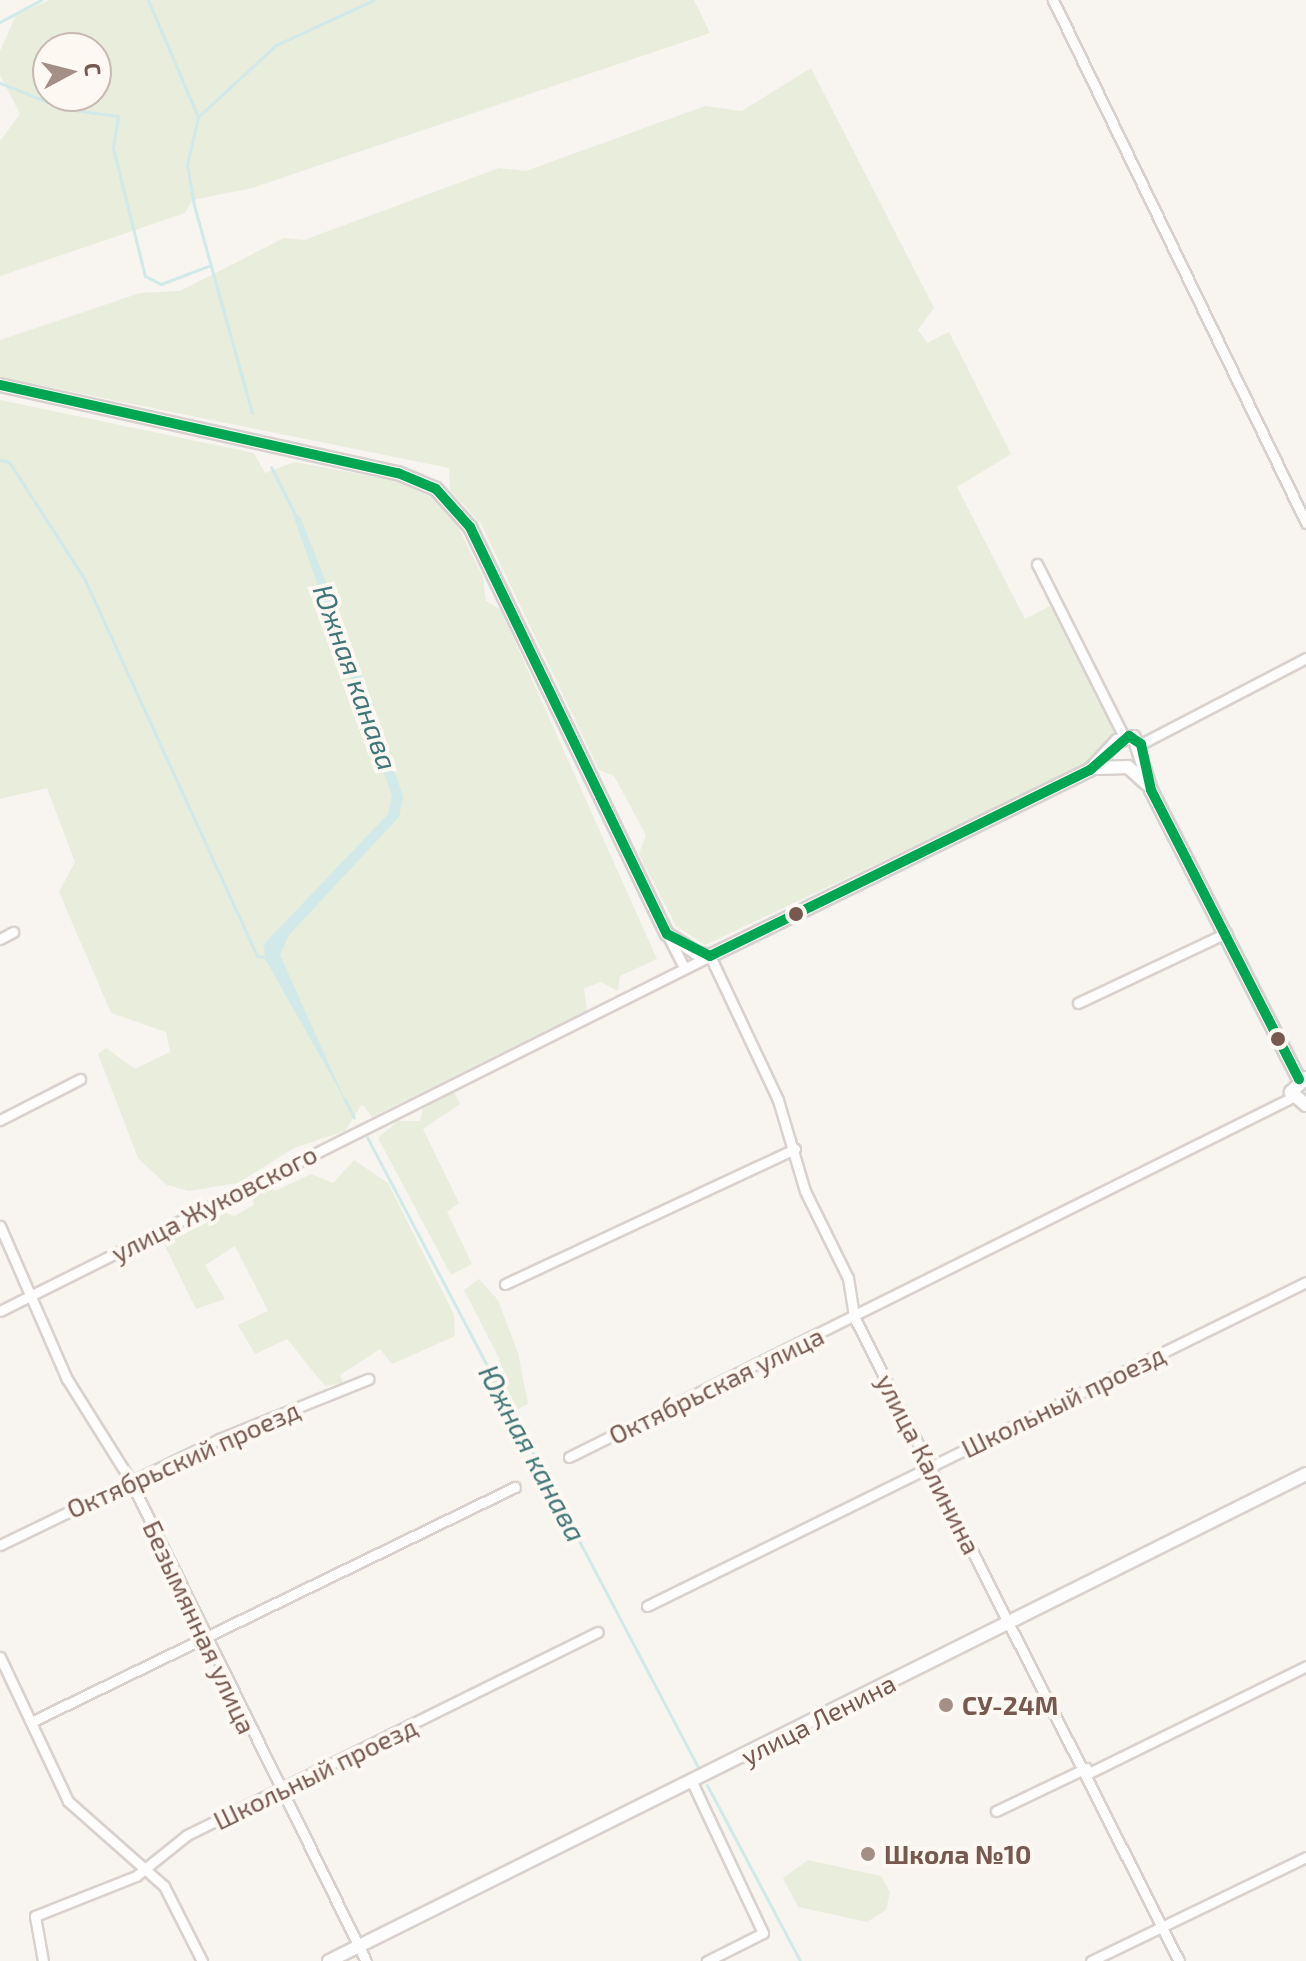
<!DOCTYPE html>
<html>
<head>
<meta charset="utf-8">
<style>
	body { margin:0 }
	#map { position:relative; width:1306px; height:1961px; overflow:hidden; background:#f8f4f0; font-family:"Exo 2",sans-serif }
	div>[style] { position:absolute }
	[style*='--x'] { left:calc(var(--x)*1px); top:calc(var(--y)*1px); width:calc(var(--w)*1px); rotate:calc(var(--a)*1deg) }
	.green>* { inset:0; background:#e8eedb }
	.water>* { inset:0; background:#d1e9e8 }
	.stream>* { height:3px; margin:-1.5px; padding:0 1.5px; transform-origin:1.5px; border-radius:1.5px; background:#d1e9e8 }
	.roads { filter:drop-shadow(2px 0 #d8d1cd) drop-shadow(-2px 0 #d8d1cd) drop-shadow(0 2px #d8d1cd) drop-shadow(0 -2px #d8d1cd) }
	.street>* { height:9px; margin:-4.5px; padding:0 4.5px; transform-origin:4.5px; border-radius:4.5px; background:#fefdfd }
	.secondary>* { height:12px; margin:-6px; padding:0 6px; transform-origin:6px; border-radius:6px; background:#fefdfd }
	.bus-1>* { height:10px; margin:-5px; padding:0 5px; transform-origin:5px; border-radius:5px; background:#00a651 }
	.dots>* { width:22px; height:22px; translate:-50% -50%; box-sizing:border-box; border:4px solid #fef8f2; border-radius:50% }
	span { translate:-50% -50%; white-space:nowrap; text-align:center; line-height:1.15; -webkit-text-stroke:8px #fef8f2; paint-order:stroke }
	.street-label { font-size:26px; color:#77594f }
	.poi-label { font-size:26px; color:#77594f; font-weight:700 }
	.left { translate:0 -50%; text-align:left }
	.water-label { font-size:28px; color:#42777a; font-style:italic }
	.north { position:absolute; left:32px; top:32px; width:80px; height:80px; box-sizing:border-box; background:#fef8f2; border:2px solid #c8b8b1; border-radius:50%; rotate:83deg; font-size:22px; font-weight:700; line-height:32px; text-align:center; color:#77594f }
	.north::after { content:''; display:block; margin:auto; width:28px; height:36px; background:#a48f87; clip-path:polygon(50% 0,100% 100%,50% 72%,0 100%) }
</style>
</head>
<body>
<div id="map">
	<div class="green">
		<div style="clip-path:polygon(evenodd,49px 0,694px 0,710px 33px,252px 188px,192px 200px,185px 213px,0 276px,0 141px,20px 114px,0 75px,0 51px,16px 15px,49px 0,48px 48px,96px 48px,96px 96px,48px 96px,48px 48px)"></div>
		<div style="clip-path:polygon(811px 68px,934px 308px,918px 330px,927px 343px,949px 332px,1011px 454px,957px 487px,1025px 619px,1052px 605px,1118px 732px,1091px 763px,705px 945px,676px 926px,639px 854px,646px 835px,614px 776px,599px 770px,481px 524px,450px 490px,449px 468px,0 377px,0 340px,140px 293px,180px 291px,284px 238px,304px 240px,499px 168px,526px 171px,705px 106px,742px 111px)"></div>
		<div style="clip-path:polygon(0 400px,254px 453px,265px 473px,295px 462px,396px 481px,433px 498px,457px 525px,483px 577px,486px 601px,501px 610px,657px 959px,620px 976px,618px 991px,601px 982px,584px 988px,587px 1011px,372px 1117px,362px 1104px,345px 1131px,294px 1148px,238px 1183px,189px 1191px,167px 1185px,138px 1158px,98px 1054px,106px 1048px,135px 1069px,170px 1052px,166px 1032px,111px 1013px,59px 892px,75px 862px,47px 788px,0 799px)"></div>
		<div style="clip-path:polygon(453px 1090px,460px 1104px,423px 1129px,459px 1203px,447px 1212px,472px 1264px,451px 1275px,378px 1138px,398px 1121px,420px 1121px,423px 1109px)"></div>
		<div style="clip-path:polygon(354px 1160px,388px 1183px,454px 1315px,455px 1336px,392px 1364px,380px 1349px,340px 1375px,343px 1383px,325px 1386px,287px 1339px,255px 1354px,238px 1325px,268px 1311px,235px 1246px,205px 1265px,225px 1299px,196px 1309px,162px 1240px,217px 1209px,234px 1216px,254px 1205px,249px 1187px,267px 1179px,275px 1191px,311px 1174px,333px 1183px)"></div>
		<div style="clip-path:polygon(479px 1279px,498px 1300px,518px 1353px,528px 1404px,504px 1416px,484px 1383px,500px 1360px,464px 1290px)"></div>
		<div style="clip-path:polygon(808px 1860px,881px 1876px,890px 1892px,886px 1910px,867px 1922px,798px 1907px,783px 1878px)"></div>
	</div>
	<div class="water">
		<div style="clip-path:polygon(293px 515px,300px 516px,372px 700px,403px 797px,399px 817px,289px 935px,280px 955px,346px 1102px,265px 959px,264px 944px,388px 814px,392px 796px)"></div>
	</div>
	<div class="stream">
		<div style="--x:148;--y:0;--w:127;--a:66.9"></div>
		<div style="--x:0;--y:22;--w:47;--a:-28.2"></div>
		<div style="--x:0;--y:83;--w:71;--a:21.5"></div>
		<div style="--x:66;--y:109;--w:52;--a:7.7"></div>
		<div style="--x:118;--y:116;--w:32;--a:99"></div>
		<div style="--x:113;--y:148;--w:132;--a:76"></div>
		<div style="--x:145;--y:276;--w:18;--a:27"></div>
		<div style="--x:161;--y:284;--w:53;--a:-20.8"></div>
		<div style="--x:252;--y:413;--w:216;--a:-105.6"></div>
		<div style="--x:194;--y:205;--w:41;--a:-99.9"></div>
		<div style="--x:187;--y:165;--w:49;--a:-77.1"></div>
		<div style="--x:198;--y:117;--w:106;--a:-42.7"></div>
		<div style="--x:276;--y:45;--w:108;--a:-24.7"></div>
		<div style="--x:0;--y:460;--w:9;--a:13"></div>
		<div style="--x:9;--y:462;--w:138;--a:57.1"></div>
		<div style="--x:84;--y:578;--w:416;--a:65.4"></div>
		<div style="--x:257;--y:956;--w:9;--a:6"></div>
		<div style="--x:271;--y:467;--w:57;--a:63"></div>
		<div style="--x:344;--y:1098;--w:22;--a:63"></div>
		<div style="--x:367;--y:1137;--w:714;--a:62.29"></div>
		<div style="--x:707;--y:1785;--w:199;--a:62.1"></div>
	</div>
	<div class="roads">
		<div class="street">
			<div style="--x:1053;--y:0;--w:581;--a:64.18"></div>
			<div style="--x:1037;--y:564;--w:194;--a:63.3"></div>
			<div style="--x:1141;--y:744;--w:186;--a:-27.5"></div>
			<div style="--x:668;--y:936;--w:36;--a:63"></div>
			<div style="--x:0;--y:939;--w:15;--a:-28"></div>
			<div style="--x:1078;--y:1003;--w:164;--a:-25.3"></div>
			<div style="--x:0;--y:1120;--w:90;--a:-27.1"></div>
			<div style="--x:0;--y:1226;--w:167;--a:66.4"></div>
			<div style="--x:67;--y:1379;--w:119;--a:58"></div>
			<div style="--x:130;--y:1480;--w:536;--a:63.87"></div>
			<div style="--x:505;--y:1284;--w:320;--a:-25"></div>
			<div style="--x:0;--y:1311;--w:794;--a:-26.57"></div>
			<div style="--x:710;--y:956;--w:159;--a:64.7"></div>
			<div style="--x:778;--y:1100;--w:95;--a:73.5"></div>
			<div style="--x:805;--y:1191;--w:97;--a:63.7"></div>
			<div style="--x:848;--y:1278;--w:39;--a:81"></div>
			<div style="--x:854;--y:1317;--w:721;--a:63.22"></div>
			<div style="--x:569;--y:1457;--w:809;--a:-26.44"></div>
			<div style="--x:0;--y:1545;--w:243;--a:-25.8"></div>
			<div style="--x:219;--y:1439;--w:161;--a:-21.9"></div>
			<div style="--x:647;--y:1606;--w:734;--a:-26.18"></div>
			<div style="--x:0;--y:1657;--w:159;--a:64.7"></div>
			<div style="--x:68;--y:1801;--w:128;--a:41.5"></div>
			<div style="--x:164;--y:1886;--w:84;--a:63.1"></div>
			<div style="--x:31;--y:1722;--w:538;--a:-25.9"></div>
			<div style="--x:1089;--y:1773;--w:242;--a:-26.2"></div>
			<div style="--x:691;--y:1780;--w:169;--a:64.8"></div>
			<div style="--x:763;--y:1933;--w:63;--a:153.4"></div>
			<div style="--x:996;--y:1811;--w:100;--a:-25.5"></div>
			<div style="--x:43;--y:1961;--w:46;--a:-100.1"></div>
			<div style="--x:35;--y:1916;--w:109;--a:-21.6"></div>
			<div style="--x:136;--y:1876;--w:65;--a:-38.8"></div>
			<div style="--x:187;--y:1835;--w:458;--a:-26.3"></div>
			<div style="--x:1091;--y:1961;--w:239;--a:-25.8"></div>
		</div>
		<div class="secondary">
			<div style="--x:0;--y:385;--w:408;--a:12.5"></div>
			<div style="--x:398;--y:473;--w:41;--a:22.8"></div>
			<div style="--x:436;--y:489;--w:51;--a:48.2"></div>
			<div style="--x:470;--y:527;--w:452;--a:64.2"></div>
			<div style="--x:667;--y:934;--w:35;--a:33"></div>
			<div style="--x:696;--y:953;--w:14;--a:12"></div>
			<div style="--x:710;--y:956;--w:423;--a:-26.1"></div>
			<div style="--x:1090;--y:770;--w:40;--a:-47"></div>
			<div style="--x:1117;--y:741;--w:17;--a:-13"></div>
			<div style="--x:1134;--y:737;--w:56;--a:72.2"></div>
			<div style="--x:1151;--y:790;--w:325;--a:62.9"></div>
			<div style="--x:1097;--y:768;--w:31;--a:-2"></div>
			<div style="--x:1128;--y:767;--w:25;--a:42"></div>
			<div style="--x:1306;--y:1078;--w:21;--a:137"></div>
			<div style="--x:1291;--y:1092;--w:20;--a:41"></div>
			<div style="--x:329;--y:1961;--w:1092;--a:-26.49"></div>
		</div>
	</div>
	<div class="bus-1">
		<div style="--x:0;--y:385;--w:408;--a:12.5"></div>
		<div style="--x:398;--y:473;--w:41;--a:22.8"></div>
		<div style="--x:436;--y:489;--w:51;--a:48.2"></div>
		<div style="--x:470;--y:527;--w:452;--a:64.2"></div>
		<div style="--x:667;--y:934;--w:48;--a:27.1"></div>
		<div style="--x:710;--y:956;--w:423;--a:-26.1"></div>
		<div style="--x:1090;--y:770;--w:52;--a:-41.1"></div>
		<div style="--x:1129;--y:736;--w:14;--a:34"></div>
		<div style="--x:1141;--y:744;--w:47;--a:77.7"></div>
		<div style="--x:1151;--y:790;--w:325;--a:62.9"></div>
	</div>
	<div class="dots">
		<div style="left:796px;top:914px;background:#77594f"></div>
		<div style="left:1278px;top:1039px;background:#77594f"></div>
		<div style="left:946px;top:1705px;background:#a48f87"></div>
		<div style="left:868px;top:1854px;background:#a48f87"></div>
	</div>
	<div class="street-label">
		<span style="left:214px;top:1203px;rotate:-27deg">улица Жуковского</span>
		<span style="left:716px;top:1385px;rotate:-26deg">Октябрьская улица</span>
		<span style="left:1063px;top:1401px;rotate:-26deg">Школьный проезд</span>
		<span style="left:183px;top:1459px;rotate:-24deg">Октябрьский проезд</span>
		<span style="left:929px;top:1464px;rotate:63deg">улица Калинина</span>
		<span style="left:200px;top:1627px;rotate:65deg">Безымянная улица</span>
		<span style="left:818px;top:1719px;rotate:-27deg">улица Ленина</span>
		<span style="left:315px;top:1773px;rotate:-26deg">Школьный проезд</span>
	</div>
	<div class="poi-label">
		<span class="left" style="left:962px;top:1705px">СУ-24М</span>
		<span class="left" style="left:884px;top:1854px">Школа №10</span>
	</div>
	<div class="water-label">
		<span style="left:356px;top:677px;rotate:70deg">Южная канава</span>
		<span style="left:533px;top:1453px;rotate:62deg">Южная канава</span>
	</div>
	<div class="north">С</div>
</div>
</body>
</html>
